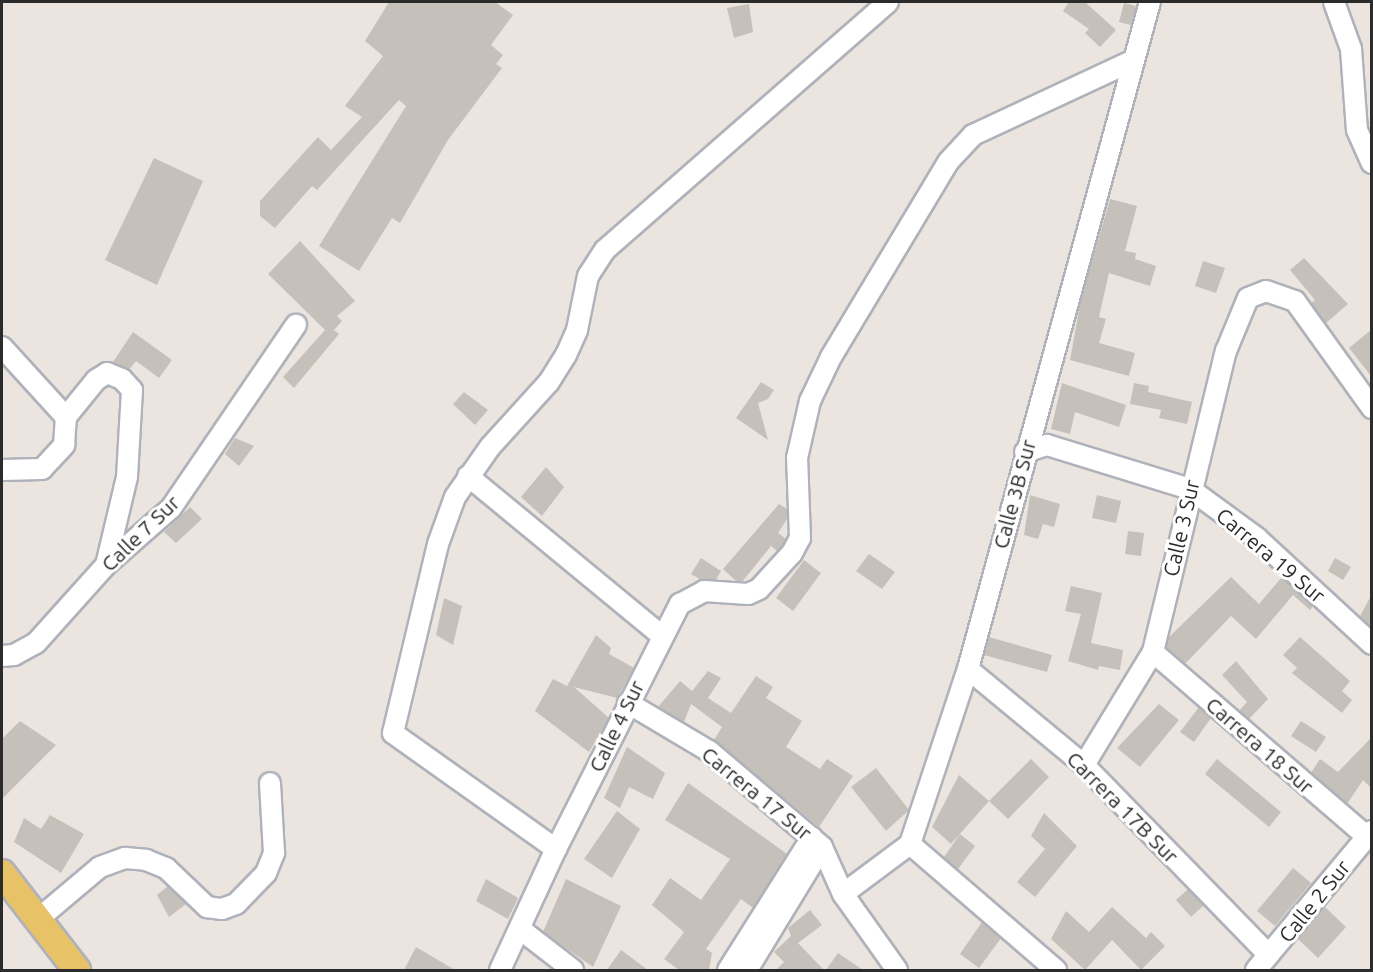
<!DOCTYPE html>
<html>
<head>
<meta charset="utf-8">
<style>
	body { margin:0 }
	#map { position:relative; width:1373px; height:972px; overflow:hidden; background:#ece5df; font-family:Ubuntu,sans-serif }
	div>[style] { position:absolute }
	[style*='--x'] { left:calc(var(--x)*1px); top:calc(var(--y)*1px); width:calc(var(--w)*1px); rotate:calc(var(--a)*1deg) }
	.building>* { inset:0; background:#c5c0ba }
	.roads { filter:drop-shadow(2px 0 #afb2bb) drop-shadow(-2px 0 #afb2bb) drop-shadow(0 2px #afb2bb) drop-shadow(0 -2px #afb2bb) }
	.minor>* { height:20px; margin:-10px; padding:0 10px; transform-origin:10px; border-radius:10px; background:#fff }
	.major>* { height:26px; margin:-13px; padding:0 13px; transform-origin:13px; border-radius:13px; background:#e8c267 }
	span { translate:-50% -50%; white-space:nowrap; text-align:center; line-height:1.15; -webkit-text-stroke:6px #fff; paint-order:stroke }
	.street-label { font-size:21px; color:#2b2b2b }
	.frame { position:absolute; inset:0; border:3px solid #2b2b2b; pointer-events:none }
</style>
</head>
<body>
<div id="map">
	<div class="building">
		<div style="clip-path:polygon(389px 2px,495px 2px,513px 15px,491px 45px,503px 55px,496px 64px,502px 68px,448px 140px,400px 223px,392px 218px,359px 271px,319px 246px,406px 106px,399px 100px,317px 190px,312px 186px,275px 228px,260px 216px,260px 201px,318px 137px,331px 150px,362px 117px,345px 106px,383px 56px,365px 41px)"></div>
		<div style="clip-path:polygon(1069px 2px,1085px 2px,1116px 30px,1100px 47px,1085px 33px,1089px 29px,1063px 11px)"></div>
		<div style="clip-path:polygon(1124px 3px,1136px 6px,1131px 25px,1119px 22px)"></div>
		<div style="clip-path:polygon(749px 4px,753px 32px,734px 38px,727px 8px)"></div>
		<div style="clip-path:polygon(154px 158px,203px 181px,157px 285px,105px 260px)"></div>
		<div style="clip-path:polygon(1110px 199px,1137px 206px,1125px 251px,1136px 253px,1135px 259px,1156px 266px,1150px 286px,1109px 273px,1099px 317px,1106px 319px,1099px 343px,1135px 353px,1129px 376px,1070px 360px,1081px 299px)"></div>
		<div style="clip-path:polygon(300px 241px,355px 301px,337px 316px,342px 321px,334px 330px,339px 334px,294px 388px,283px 377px,325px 330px,268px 274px)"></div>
		<div style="clip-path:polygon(1304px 258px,1348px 304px,1326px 323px,1311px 303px,1315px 300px,1290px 270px)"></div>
		<div style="clip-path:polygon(1203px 261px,1225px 268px,1216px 293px,1195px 286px)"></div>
		<div style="clip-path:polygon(1371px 330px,1371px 376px,1349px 348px)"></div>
		<div style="clip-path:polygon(133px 332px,172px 360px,159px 378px,136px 361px,129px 370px,113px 362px)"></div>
		<div style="clip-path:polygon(761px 382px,774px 390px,768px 399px,758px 403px,768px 440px,736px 418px)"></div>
		<div style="clip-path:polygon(1062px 383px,1126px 405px,1119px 427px,1075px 412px,1070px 434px,1051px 429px)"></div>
		<div style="clip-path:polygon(1134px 383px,1149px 386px,1148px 392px,1192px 402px,1187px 424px,1159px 418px,1161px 410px,1130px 404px)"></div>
		<div style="clip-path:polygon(464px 392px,488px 410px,475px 425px,453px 404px)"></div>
		<div style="clip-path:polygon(235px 438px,254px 446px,239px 466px,225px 454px)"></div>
		<div style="clip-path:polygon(546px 467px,564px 487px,542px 516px,521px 497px)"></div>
		<div style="clip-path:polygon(1030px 495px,1060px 504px,1054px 527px,1043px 524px,1038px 539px,1024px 535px)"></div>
		<div style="clip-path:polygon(1097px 495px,1121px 501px,1116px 523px,1092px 518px)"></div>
		<div style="clip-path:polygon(779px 504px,787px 509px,787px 519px,778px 533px,786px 539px,782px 546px,777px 551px,771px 546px,742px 582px,736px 581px,723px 569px)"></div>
		<div style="clip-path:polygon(190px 507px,202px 519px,176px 543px,164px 532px)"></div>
		<div style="clip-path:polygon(1128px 531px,1144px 533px,1141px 556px,1125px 554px)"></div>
		<div style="clip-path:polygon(869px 554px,895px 572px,882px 589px,856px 571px)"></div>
		<div style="clip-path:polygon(701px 558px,721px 571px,716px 580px,701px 580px,691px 574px)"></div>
		<div style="clip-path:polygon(1335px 558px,1351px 567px,1343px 580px,1328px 571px)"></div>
		<div style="clip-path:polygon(804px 560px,821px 573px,793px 611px,776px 598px)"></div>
		<div style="clip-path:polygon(1231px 577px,1259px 604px,1282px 577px,1313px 606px,1310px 610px,1293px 595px,1256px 639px,1231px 616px,1185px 664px,1166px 648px,1169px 637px)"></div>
		<div style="clip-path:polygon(1071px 586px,1102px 593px,1091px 643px,1123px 650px,1120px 670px,1099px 666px,1098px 670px,1068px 661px,1081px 614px,1065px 611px)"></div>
		<div style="clip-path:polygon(1371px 596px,1371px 627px,1360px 616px)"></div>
		<div style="clip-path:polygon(444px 598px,462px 606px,453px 645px,436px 635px)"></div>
		<div style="clip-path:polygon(596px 635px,611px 648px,609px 654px,634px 668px,617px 698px,574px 687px,609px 718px,589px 752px,535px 711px,553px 679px,567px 686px)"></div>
		<div style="clip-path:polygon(989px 637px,1052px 655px,1047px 672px,984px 655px)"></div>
		<div style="clip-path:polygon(1300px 637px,1350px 681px,1342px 691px,1352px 700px,1342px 713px,1292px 673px,1297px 668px,1283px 655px)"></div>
		<div style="clip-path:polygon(1236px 661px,1268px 699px,1249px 719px,1239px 711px,1247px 702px,1222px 675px)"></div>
		<div style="clip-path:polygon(708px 671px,721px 678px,708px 698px,731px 713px,756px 676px,773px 687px,766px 698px,802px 721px,786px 747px,820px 769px,827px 759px,853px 776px,819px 827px,714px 740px,722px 727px,691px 704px,684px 722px,658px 707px,680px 681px,692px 691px)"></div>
		<div style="clip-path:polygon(1159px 704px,1179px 720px,1140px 767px,1117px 748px)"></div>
		<div style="clip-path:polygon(1199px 707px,1211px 718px,1194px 742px,1180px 732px)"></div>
		<div style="clip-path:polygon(20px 721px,56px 745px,2px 799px,2px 739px)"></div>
		<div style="clip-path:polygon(1301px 721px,1326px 737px,1316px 752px,1291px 736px)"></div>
		<div style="clip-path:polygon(1371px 738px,1371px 788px,1363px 780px,1347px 804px,1311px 773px,1320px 759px,1338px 772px)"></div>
		<div style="clip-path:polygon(627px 747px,665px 773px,653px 799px,629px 787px,620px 808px,604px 798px)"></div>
		<div style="clip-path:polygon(1031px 759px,1049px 777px,1008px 819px,989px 801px)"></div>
		<div style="clip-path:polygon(1217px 759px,1281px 812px,1269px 827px,1205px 774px)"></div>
		<div style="clip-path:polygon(876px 768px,909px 810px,886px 831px,851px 787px)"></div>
		<div style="clip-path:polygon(959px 775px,989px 801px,951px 844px,932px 827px)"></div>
		<div style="clip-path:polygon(688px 783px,787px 854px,753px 908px,741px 899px,706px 949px,712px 953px,709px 970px,679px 970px,664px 959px,684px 932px,652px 905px,670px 878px,701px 900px,730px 859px,665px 820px)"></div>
		<div style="clip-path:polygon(617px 811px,640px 829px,612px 878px,584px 859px)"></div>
		<div style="clip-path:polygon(1044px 813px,1077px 846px,1035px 897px,1017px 882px,1045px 849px,1031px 836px)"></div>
		<div style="clip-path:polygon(50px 815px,84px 834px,61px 873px,14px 842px,24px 818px,41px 829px)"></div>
		<div style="clip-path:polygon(960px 834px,975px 846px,958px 869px,944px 857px)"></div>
		<div style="clip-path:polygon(1293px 868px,1311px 883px,1275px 926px,1257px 911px)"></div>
		<div style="clip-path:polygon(486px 879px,518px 898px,508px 919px,476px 901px)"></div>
		<div style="clip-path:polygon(566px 879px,621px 906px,593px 967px,543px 932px)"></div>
		<div style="clip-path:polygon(168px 886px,186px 904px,169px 917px,157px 895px)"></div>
		<div style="clip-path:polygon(1188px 889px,1204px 905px,1191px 917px,1176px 900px)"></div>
		<div style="clip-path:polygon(1112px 907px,1146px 938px,1151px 932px,1165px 946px,1141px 970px,1112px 940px,1085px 970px,1051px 939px,1066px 911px,1089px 932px)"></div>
		<div style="clip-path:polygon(1325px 907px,1346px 927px,1318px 958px,1298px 939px)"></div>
		<div style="clip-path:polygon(810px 910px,822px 925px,798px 943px,824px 970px,776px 970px,784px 962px,774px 952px,791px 936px,788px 928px)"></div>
		<div style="clip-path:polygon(982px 922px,1001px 938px,979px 968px,960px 954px)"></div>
		<div style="clip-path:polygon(416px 947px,455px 970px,404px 970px)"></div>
		<div style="clip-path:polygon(621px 950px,648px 970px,607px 970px)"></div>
		<div style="clip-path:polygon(838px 953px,863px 970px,826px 970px)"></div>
	</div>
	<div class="roads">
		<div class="minor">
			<div style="--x:1334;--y:2;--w:50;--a:70.1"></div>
			<div style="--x:1351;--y:49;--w:81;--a:85.8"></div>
			<div style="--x:1357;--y:130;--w:36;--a:66"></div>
			<div style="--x:2;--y:347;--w:95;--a:47.6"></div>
			<div style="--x:1025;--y:452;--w:23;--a:-18"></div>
			<div style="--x:1047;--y:445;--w:150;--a:17.1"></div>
			<div style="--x:1190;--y:489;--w:83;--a:36.2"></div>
			<div style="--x:1257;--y:538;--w:156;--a:42.7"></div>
			<div style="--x:2;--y:470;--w:40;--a:-1.4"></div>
			<div style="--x:42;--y:469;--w:33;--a:-47"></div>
			<div style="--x:64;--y:445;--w:28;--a:-86"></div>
			<div style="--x:66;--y:417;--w:48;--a:-51"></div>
			<div style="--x:96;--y:380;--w:13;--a:-32"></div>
			<div style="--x:107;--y:373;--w:16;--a:22"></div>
			<div style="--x:122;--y:379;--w:15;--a:48"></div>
			<div style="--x:132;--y:390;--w:87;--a:93.3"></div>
			<div style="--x:127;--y:477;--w:90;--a:103.4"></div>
			<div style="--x:468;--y:476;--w:250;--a:39.5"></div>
			<div style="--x:1153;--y:652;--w:283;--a:40.8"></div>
			<div style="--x:2;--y:656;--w:12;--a:-5"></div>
			<div style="--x:14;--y:655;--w:25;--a:-29"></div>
			<div style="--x:36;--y:643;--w:105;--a:-48.1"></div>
			<div style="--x:106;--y:565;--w:86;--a:-41.2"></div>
			<div style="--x:171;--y:508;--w:222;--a:-55.7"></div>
			<div style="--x:968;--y:669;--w:151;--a:39.6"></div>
			<div style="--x:1084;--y:765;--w:265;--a:45.8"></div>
			<div style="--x:628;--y:703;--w:94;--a:30.7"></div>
			<div style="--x:709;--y:751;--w:148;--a:40.3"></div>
			<div style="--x:822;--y:847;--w:51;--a:65.9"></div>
			<div style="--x:843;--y:894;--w:93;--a:54.6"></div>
			<div style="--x:1084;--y:765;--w:132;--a:-58.6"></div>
			<div style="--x:1153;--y:652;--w:310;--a:-76.4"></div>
			<div style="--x:1226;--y:351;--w:57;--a:-67.5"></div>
			<div style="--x:1248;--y:298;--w:19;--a:-21"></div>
			<div style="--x:1266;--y:291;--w:31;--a:19"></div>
			<div style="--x:1295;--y:301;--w:132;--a:54.3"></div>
			<div style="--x:910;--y:844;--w:193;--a:40.8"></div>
			<div style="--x:556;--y:849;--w:200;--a:-144.6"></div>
			<div style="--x:393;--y:733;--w:194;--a:-76.6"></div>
			<div style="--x:438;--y:544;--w:50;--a:-70.1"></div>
			<div style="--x:455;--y:497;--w:61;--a:-55"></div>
			<div style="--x:490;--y:447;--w:88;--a:-47.8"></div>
			<div style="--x:549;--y:382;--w:32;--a:-58"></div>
			<div style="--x:566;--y:355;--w:27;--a:-66"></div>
			<div style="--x:577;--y:330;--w:55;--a:-78.5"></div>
			<div style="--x:588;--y:276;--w:31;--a:-57"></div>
			<div style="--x:605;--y:250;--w:376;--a:-41.2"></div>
			<div style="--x:843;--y:894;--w:84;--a:-36.7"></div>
			<div style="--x:910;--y:844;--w:184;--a:-71.7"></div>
			<div style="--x:968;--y:669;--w:691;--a:-74.74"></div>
			<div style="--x:37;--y:920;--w:82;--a:-40.1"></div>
			<div style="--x:100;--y:867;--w:27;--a:-20"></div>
			<div style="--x:125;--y:858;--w:21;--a:5"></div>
			<div style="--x:146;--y:860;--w:22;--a:22"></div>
			<div style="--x:166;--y:868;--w:57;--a:43.6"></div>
			<div style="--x:207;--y:907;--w:15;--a:8"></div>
			<div style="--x:222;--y:909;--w:15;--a:-20"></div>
			<div style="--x:236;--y:904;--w:43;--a:-45.9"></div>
			<div style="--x:266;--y:873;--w:22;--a:-68"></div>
			<div style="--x:274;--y:853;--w:70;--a:-93.3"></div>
			<div style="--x:520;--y:929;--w:67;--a:37.7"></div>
			<div style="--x:500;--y:970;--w:133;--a:-65.2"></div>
			<div style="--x:556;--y:849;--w:275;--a:-63.2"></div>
			<div style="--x:680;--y:604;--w:27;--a:-28"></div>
			<div style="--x:704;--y:591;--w:44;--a:3.9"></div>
			<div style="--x:748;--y:594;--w:12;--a:-24"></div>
			<div style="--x:759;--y:589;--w:49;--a:-47.5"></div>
			<div style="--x:792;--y:553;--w:17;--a:-62"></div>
			<div style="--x:800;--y:538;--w:80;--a:-92.1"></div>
			<div style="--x:797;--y:458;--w:58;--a:-77.2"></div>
			<div style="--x:810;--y:401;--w:49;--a:-64.5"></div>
			<div style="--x:831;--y:357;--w:227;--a:-59"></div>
			<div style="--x:948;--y:162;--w:37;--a:-47"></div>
			<div style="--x:973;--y:135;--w:175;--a:-25"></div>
			<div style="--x:728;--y:970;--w:157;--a:-57.7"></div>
			<div style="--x:747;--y:970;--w:144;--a:-58.6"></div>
			<div style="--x:1256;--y:970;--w:181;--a:-50.2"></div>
		</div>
		<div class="major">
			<div style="--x:2;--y:873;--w:123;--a:52.3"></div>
		</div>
	</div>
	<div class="street-label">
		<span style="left:1014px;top:494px;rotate:-75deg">Calle 3B Sur</span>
		<span style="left:1181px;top:528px;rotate:-77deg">Calle 3 Sur</span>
		<span style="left:140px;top:533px;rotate:-44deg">Calle 7 Sur</span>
		<span style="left:1271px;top:555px;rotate:40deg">Carrera 19 Sur</span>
		<span style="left:616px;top:726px;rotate:-64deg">Calle 4 Sur</span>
		<span style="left:1260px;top:745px;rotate:41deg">Carrera 18 Sur</span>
		<span style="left:757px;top:793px;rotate:39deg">Carrera 17 Sur</span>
		<span style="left:1123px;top:807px;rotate:45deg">Carrera 17B Sur</span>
		<span style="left:1314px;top:901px;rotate:-51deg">Calle 2 Sur</span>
	</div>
	<div class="frame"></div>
</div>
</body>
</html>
